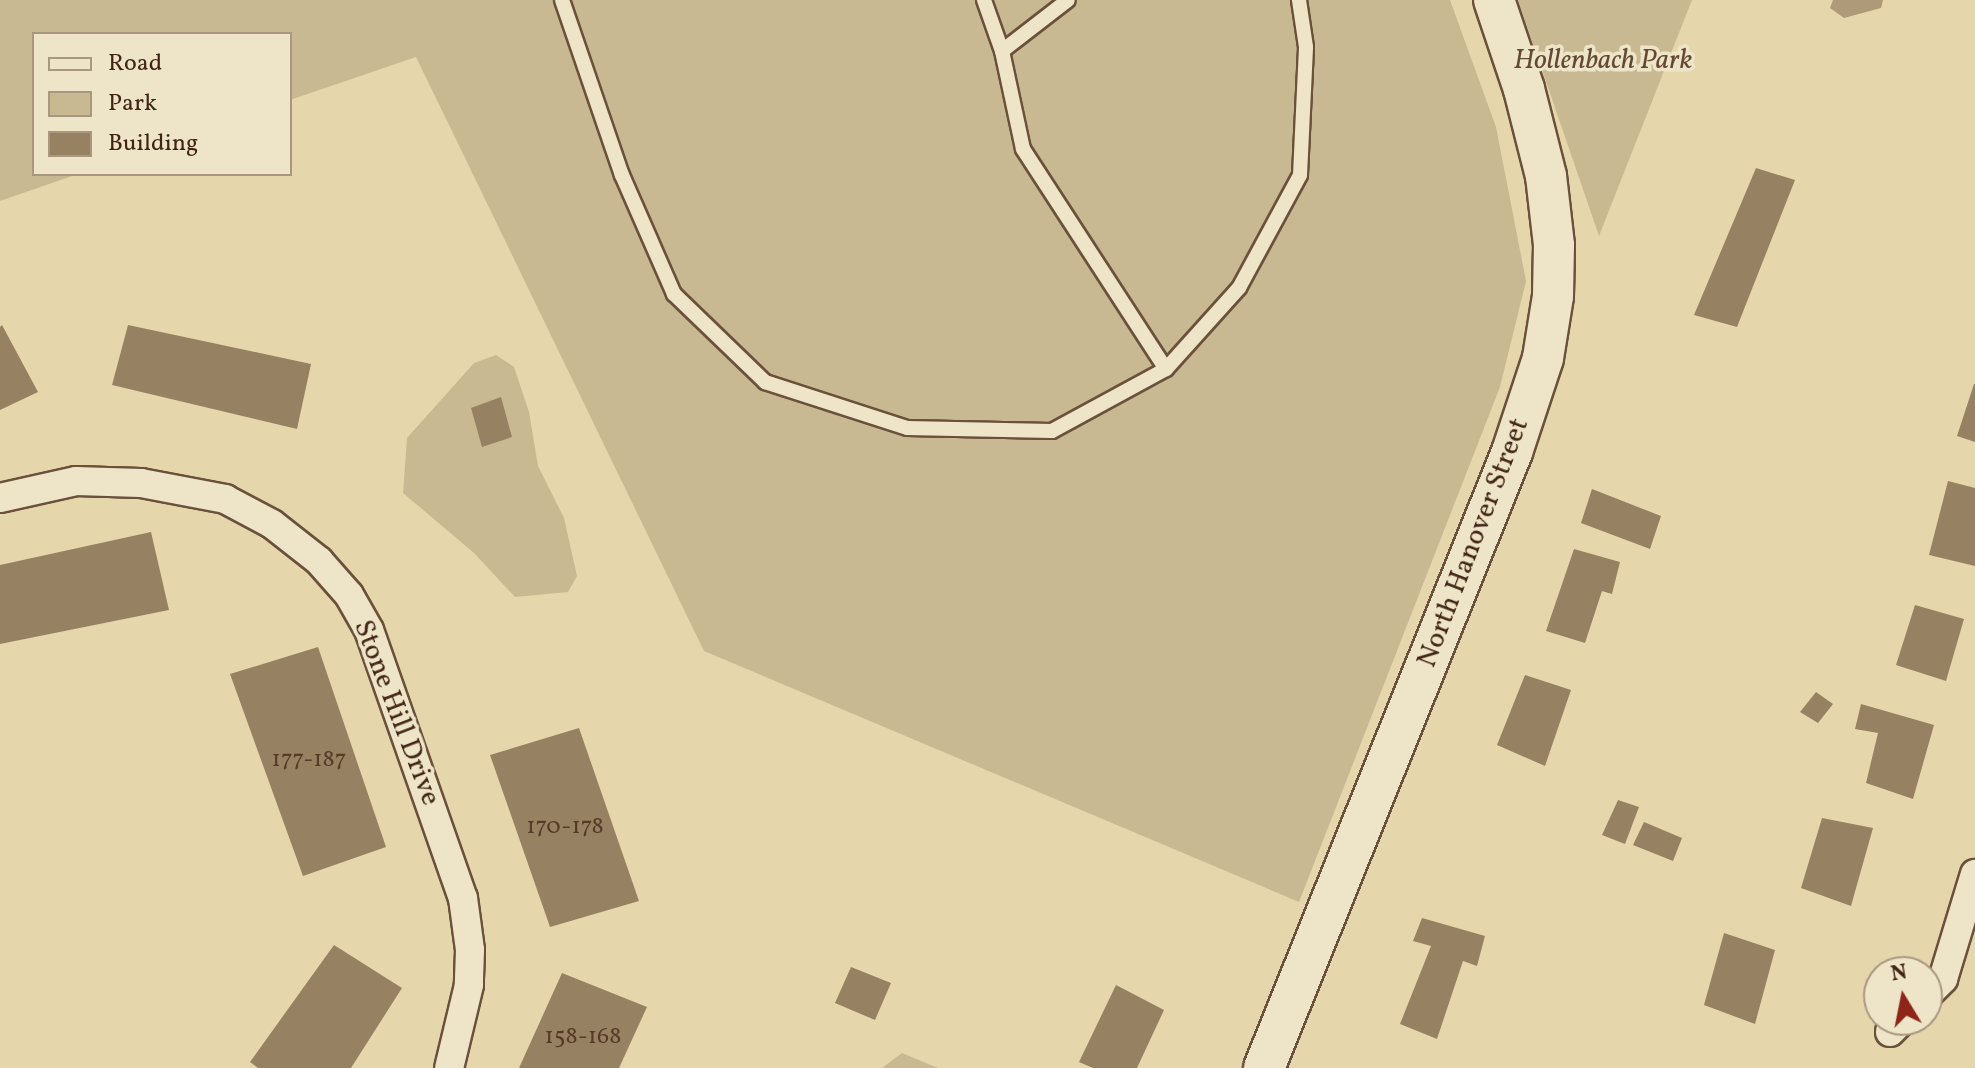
<!DOCTYPE html>
<html>
<head>
<meta charset="utf-8">
<style>
	body { margin:0 }
	#map { position:relative; width:1975px; height:1068px; overflow:hidden; background:#e5d7ab; font-family:Vollkorn,serif }
	div>[style] { position:absolute }
	[style*='--x'] { left:calc(var(--x)*1px); top:calc(var(--y)*1px); width:calc(var(--w)*1px); rotate:calc(var(--a)*1deg) }
	.green>* { inset:0; background:#c9b992 }
	.water>* { inset:0; background:#ae9a78 }
	.building>* { inset:0; background:#978163 }
	.roads { filter:drop-shadow(2px 0 #6b513b) drop-shadow(-2px 0 #6b513b) drop-shadow(0 2px #6b513b) drop-shadow(0 -2px #6b513b) }
	.lane>* { height:14px; margin:-7px; padding:0 7px; transform-origin:7px; border-radius:7px; background:#eee5c8 }
	.street>* { height:28px; margin:-14px; padding:0 14px; transform-origin:14px; border-radius:14px; background:#eee5c8 }
	.secondary>* { height:40px; margin:-20px; padding:0 20px; transform-origin:20px; border-radius:20px; background:#eee5c8 }
	span { translate:-50% -50%; white-space:nowrap; text-align:center; line-height:1.15; -webkit-text-stroke:7px #eee5c8; paint-order:stroke }
	.number-label { font-size:24px; color:#573b29 }
	.number-label span { -webkit-text-stroke-width:0 }
	.park-label { font-size:28px; color:#644935; font-style:italic }
	.street-label { font-size:28px; color:#422416 }
	.legend { position:absolute; left:32px; top:32px; width:260px; height:144px; box-sizing:border-box; background:#eee5c8; border:2px solid #a99881; margin:0; padding:10px 14px; list-style:none; font-size:24px; color:#422416 }
	.legend li { display:flex; align-items:center; gap:16px; height:40px }
	.legend b { width:40px; border:2px solid #a99881 }
	.north { position:absolute; left:1863px; top:956px; width:80px; height:80px; box-sizing:border-box; background:#eee5c8; border:2px solid #a99881; border-radius:50%; rotate:350deg; font-size:22px; font-weight:700; line-height:32px; text-align:center; color:#422416 }
	.north::after { content:''; display:block; margin:auto; width:28px; height:36px; background:#8f2418; clip-path:polygon(50% 0,100% 100%,50% 72%,0 100%) }
</style>
</head>
<body>
<div id="map">
	<div class="green">
		<div style="clip-path:polygon(0 0,1450px 0,1496px 127px,1526px 281px,1500px 387px,1299px 902px,704px 651px,416px 57px,290px 100px,290px 34px,34px 34px,34px 174px,78px 174px,0 201px)"></div>
		<div style="clip-path:polygon(1518px 0,1692px 0,1599px 236px)"></div>
		<div style="clip-path:polygon(496px 355px,514px 367px,529px 412px,538px 466px,564px 518px,577px 576px,568px 592px,515px 597px,474px 553px,403px 493px,407px 438px,474px 363px)"></div>
		<div style="clip-path:polygon(902px 1053px,938px 1068px,882px 1068px)"></div>
	</div>
	<div class="water">
		<div style="clip-path:polygon(1833px 0,1883px 0,1881px 8px,1844px 18px,1830px 8px)"></div>
	</div>
	<div class="building">
		<div style="clip-path:polygon(1756px 168px,1795px 180px,1737px 327px,1694px 315px)"></div>
		<div style="clip-path:polygon(2px 325px,38px 392px,0 410px,0 327px)"></div>
		<div style="clip-path:polygon(128px 325px,311px 364px,297px 429px,112px 385px)"></div>
		<div style="clip-path:polygon(1974px 384px,1975px 384px,1975px 442px,1957px 436px)"></div>
		<div style="clip-path:polygon(501px 397px,512px 437px,482px 447px,471px 408px)"></div>
		<div style="clip-path:polygon(1948px 481px,1975px 488px,1975px 566px,1929px 555px)"></div>
		<div style="clip-path:polygon(1592px 489px,1661px 516px,1650px 549px,1581px 523px)"></div>
		<div style="clip-path:polygon(151px 532px,169px 610px,0 644px,0 565px)"></div>
		<div style="clip-path:polygon(1574px 549px,1620px 562px,1612px 594px,1602px 591px,1585px 643px,1546px 631px)"></div>
		<div style="clip-path:polygon(1915px 605px,1964px 619px,1946px 681px,1896px 665px)"></div>
		<div style="clip-path:polygon(318px 647px,386px 847px,303px 876px,230px 674px)"></div>
		<div style="clip-path:polygon(1525px 675px,1571px 690px,1545px 766px,1497px 745px)"></div>
		<div style="clip-path:polygon(1816px 692px,1833px 704px,1818px 723px,1800px 712px)"></div>
		<div style="clip-path:polygon(1861px 704px,1934px 725px,1913px 799px,1866px 783px,1878px 733px,1855px 729px)"></div>
		<div style="clip-path:polygon(579px 728px,639px 901px,550px 927px,490px 755px)"></div>
		<div style="clip-path:polygon(1618px 800px,1639px 807px,1625px 844px,1602px 835px)"></div>
		<div style="clip-path:polygon(1822px 818px,1873px 828px,1851px 906px,1801px 888px)"></div>
		<div style="clip-path:polygon(1644px 822px,1682px 838px,1673px 861px,1633px 845px)"></div>
		<div style="clip-path:polygon(1422px 918px,1485px 936px,1477px 966px,1463px 961px,1437px 1039px,1400px 1024px,1431px 946px,1413px 941px)"></div>
		<div style="clip-path:polygon(1724px 933px,1775px 950px,1755px 1024px,1704px 1005px)"></div>
		<div style="clip-path:polygon(334px 945px,402px 988px,351px 1068px,258px 1068px,250px 1062px)"></div>
		<div style="clip-path:polygon(851px 967px,891px 983px,875px 1020px,835px 1003px)"></div>
		<div style="clip-path:polygon(562px 973px,647px 1007px,619px 1068px,519px 1068px)"></div>
		<div style="clip-path:polygon(1116px 985px,1164px 1010px,1137px 1068px,1093px 1068px,1079px 1062px)"></div>
	</div>
	<div class="roads">
		<div class="lane">
			<div style="--x:562;--y:0;--w:185;--a:71.1"></div>
			<div style="--x:622;--y:175;--w:130;--a:66.4"></div>
			<div style="--x:674;--y:294;--w:127;--a:44"></div>
			<div style="--x:765;--y:382;--w:149;--a:17.9"></div>
			<div style="--x:907;--y:428;--w:145;--a:1.2"></div>
			<div style="--x:1052;--y:431;--w:130;--a:-28.5"></div>
			<div style="--x:1166;--y:369;--w:109;--a:-48"></div>
			<div style="--x:1239;--y:288;--w:128;--a:-61.6"></div>
			<div style="--x:1300;--y:175;--w:128;--a:-87.3"></div>
			<div style="--x:1306;--y:47;--w:48;--a:-98.5"></div>
			<div style="--x:984;--y:0;--w:54;--a:70.6"></div>
			<div style="--x:1002;--y:51;--w:100;--a:77.9"></div>
			<div style="--x:1023;--y:149;--w:262;--a:57"></div>
			<div style="--x:1002;--y:51;--w:83;--a:-37.7"></div>
		</div>
		<div class="street">
			<div style="--x:0;--y:498;--w:78;--a:-12.6"></div>
			<div style="--x:76;--y:481;--w:65;--a:1.8"></div>
			<div style="--x:141;--y:483;--w:86;--a:10.8"></div>
			<div style="--x:225;--y:499;--w:53;--a:28"></div>
			<div style="--x:272;--y:524;--w:60;--a:38.2"></div>
			<div style="--x:319;--y:561;--w:45;--a:48.6"></div>
			<div style="--x:349;--y:595;--w:40;--a:60.3"></div>
			<div style="--x:369;--y:630;--w:284;--a:70.7"></div>
			<div style="--x:463;--y:898;--w:52;--a:82.3"></div>
			<div style="--x:470;--y:950;--w:35;--a:92"></div>
			<div style="--x:469;--y:985;--w:85;--a:103.5"></div>
			<div style="--x:1927;--y:995;--w:23;--a:-45"></div>
			<div style="--x:1943;--y:979;--w:110;--a:-73.1"></div>
			<div style="--x:1890;--y:1032;--w:17;--a:-45"></div>
		</div>
		<div class="secondary">
			<div style="--x:1264;--y:1068;--w:664;--a:-68.07"></div>
			<div style="--x:1512;--y:452;--w:99;--a:-71.7"></div>
			<div style="--x:1543;--y:358;--w:63;--a:-80.8"></div>
			<div style="--x:1553;--y:296;--w:51;--a:-88.9"></div>
			<div style="--x:1554;--y:245;--w:69;--a:-96.6"></div>
			<div style="--x:1546;--y:176;--w:90;--a:-104.2"></div>
			<div style="--x:1524;--y:89;--w:94;--a:-108.6"></div>
		</div>
	</div>
	<div class="number-label">
		<span style="left:309px;top:761px">177-187</span>
		<span style="left:565px;top:828px">170-178</span>
		<span style="left:583px;top:1038px">158-168</span>
	</div>
	<div class="park-label">
		<span style="left:1603px;top:61px">Hollenbach Park</span>
	</div>
	<div class="street-label">
		<span style="left:1474px;top:543px;rotate:-69deg">North Hanover Street</span>
		<span style="left:396px;top:713px;rotate:69deg">Stone Hill Drive</span>
	</div>
	<ul class="legend">
	<li><b style="height:10px;background:#eee5c8"></b>Road</li>
	<li><b style="height:22px;background:#c9b992"></b>Park</li>
	<li><b style="height:22px;background:#978163"></b>Building</li>
	</ul>
	<div class="north">N</div>
</div>
</body>
</html>
